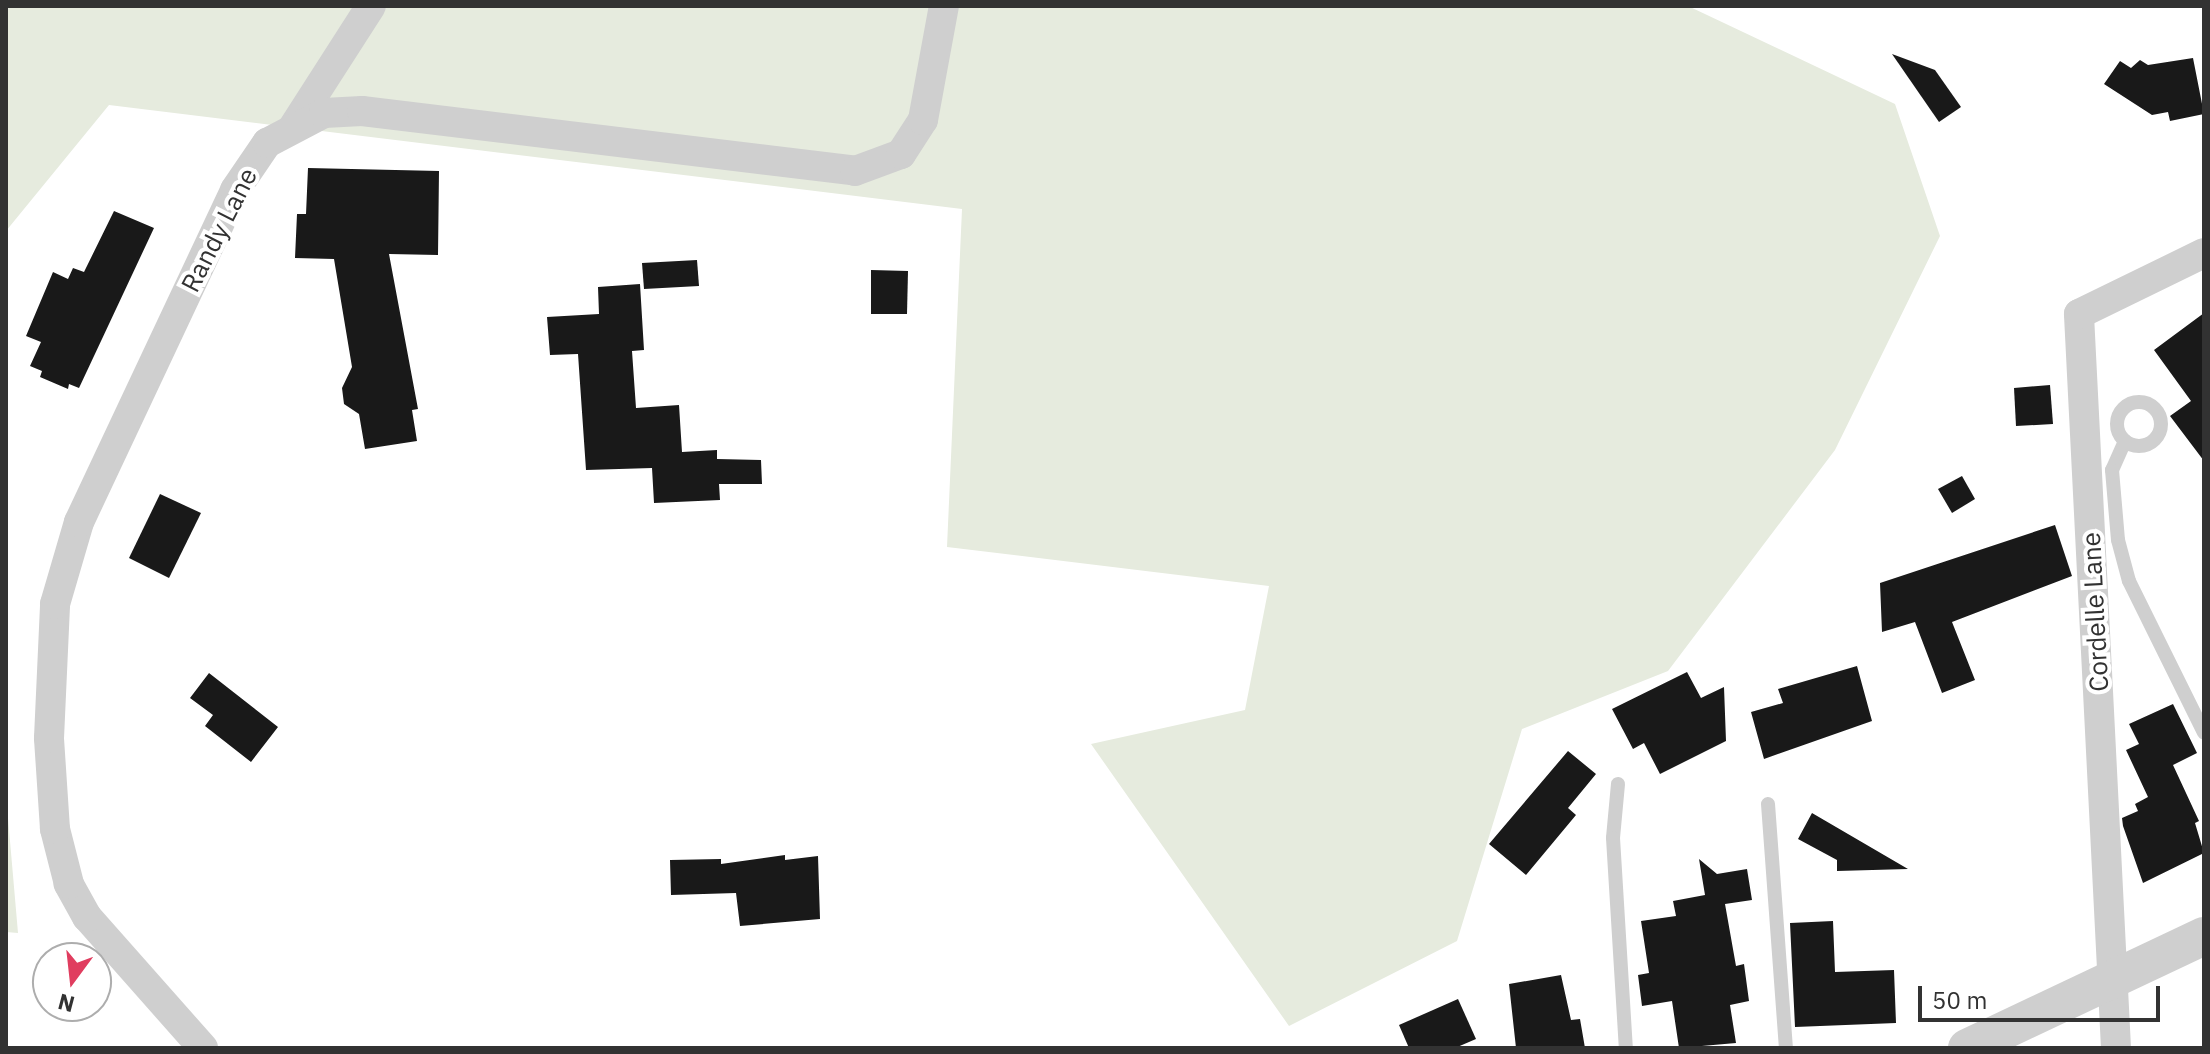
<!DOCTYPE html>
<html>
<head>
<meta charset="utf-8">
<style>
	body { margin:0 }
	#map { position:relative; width:2210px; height:1054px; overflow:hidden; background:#fff; font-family:"IBM Plex Sans",sans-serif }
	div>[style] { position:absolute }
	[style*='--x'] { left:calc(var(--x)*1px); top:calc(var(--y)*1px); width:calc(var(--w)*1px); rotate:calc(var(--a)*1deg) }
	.green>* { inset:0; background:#e6ebde }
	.building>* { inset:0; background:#191919 }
	.service>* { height:14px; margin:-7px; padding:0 7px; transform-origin:7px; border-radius:7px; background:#cfcfcf }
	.service>.ring { margin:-7px; padding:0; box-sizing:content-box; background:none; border:14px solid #cfcfcf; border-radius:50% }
	.minor>* { height:30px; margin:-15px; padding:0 15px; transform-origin:15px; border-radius:15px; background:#cfcfcf }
	.tertiary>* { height:38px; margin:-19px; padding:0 19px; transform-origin:19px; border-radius:19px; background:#cfcfcf }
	span { translate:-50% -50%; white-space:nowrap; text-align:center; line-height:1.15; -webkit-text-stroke:8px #fff; paint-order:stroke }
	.street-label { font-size:26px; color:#323232 }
	.frame { position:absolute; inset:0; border:8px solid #323232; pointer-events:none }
	.north { position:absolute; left:32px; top:942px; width:80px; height:80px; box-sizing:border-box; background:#fff; border:2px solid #adadad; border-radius:50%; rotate:195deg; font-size:22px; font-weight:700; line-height:32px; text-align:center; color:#323232 }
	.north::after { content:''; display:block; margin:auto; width:28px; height:36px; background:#e03d5f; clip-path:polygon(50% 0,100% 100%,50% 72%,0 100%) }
	.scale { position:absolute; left:1918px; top:986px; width:242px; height:36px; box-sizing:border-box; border:4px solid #323232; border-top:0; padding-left:10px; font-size:24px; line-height:28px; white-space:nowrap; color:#323232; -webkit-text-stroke:6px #fff; paint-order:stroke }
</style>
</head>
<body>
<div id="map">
	<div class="green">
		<div style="clip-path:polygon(6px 6px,1688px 6px,1895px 104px,1940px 236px,1835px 450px,1668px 671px,1522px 729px,1457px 941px,1289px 1026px,1091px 744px,1245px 710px,1269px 586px,947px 547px,962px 209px,109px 105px,6px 231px)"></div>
		<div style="clip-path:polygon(6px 795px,18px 933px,6px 932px)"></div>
	</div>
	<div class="building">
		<div style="clip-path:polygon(1892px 54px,1935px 70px,1961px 107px,1939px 122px)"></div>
		<div style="clip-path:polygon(2193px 58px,2204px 114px,2170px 121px,2168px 112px,2152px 115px,2104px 84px,2120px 61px,2131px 68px,2140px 60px,2148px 65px)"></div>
		<div style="clip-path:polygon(308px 168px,439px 171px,438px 255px,389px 254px,418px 409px,412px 410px,417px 441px,365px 449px,359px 414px,344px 404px,342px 388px,352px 367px,334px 259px,295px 258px,297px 214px,306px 214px)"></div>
		<div style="clip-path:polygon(114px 211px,154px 228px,79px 388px,69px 384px,68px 389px,40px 377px,42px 371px,30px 366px,41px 342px,26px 336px,53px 272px,68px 279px,73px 268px,84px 272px)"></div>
		<div style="clip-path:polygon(697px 260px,699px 286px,644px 289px,642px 263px)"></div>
		<div style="clip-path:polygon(871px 270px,908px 271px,907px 314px,871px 314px)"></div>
		<div style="clip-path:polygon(640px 284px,644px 350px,632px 351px,636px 408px,679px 405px,682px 452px,717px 450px,717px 459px,761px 460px,762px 484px,719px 484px,720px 500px,654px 503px,652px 468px,586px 470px,578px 354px,550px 355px,547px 317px,599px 314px,598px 287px)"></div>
		<div style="clip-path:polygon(2204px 313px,2204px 461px,2170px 416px,2191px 401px,2154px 350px)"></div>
		<div style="clip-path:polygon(2050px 385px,2053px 424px,2016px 426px,2014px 388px)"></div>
		<div style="clip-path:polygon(1962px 476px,1975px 499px,1952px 513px,1938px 489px)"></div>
		<div style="clip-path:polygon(160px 494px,201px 513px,169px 578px,129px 558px)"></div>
		<div style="clip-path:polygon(2055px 525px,2072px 576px,1952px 622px,1975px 680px,1942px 693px,1915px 622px,1882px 632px,1880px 583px)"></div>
		<div style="clip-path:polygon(1857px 666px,1872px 721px,1764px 759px,1751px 712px,1783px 703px,1778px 689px)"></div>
		<div style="clip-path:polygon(1687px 672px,1701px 698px,1724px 687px,1726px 741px,1660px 774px,1644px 743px,1633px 749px,1612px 709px)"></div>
		<div style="clip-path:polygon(209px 673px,278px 727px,251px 762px,205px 726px,213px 715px,190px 698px)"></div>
		<div style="clip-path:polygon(2173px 704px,2197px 753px,2173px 765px,2199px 821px,2195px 823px,2204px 853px,2143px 883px,2123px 826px,2122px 818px,2138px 811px,2135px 804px,2148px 797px,2126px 750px,2139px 744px,2129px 724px)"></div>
		<div style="clip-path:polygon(1568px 751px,1596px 774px,1568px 808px,1576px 815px,1526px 875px,1489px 844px)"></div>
		<div style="clip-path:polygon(1812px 813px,1908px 869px,1837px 871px,1837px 860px,1798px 839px)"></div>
		<div style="clip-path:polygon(785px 855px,785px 860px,818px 856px,820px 919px,740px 926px,736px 893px,671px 895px,670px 860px,721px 859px,721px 864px)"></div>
		<div style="clip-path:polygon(1699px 859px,1717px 874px,1747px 869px,1752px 900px,1725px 904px,1736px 966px,1744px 964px,1749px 1001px,1730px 1005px,1736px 1043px,1679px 1048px,1672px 1001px,1642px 1006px,1638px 975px,1649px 973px,1641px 921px,1676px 916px,1673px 901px,1705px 895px)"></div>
		<div style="clip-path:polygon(1833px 921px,1835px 972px,1894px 970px,1896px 1023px,1795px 1027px,1790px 923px)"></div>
		<div style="clip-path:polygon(1561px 975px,1571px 1020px,1580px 1019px,1585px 1048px,1516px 1048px,1509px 984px)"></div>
		<div style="clip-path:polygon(1458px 999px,1476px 1039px,1455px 1048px,1409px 1048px,1399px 1025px)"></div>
	</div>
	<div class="service">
		<div class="ring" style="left:2117px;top:402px;width:30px;height:30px"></div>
		<div style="--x:2125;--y:441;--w:32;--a:114"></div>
		<div style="--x:2112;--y:470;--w:70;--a:85.1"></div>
		<div style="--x:2118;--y:540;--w:42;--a:75"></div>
		<div style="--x:2129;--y:581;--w:169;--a:63.7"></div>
		<div style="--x:1618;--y:784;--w:54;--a:95.3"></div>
		<div style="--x:1613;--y:838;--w:210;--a:86.5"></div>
		<div style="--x:1768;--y:804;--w:245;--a:85.8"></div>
	</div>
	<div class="minor">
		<div style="--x:292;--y:129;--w:146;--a:-57.3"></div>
		<div style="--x:203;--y:1048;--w:175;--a:-131.5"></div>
		<div style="--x:87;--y:917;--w:38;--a:-119"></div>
		<div style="--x:69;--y:884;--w:57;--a:-104.3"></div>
		<div style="--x:55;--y:829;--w:91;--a:-93.8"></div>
		<div style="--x:49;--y:738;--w:134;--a:-87.4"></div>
		<div style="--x:55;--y:604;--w:85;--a:-73.7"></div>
		<div style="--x:79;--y:522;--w:367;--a:-64.8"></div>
		<div style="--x:235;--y:190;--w:57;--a:-55.8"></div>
		<div style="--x:267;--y:143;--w:64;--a:-27.8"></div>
		<div style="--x:324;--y:113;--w:38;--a:-3"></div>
		<div style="--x:362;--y:111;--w:497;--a:6.9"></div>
		<div style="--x:855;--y:171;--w:49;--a:-20.3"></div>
		<div style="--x:901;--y:154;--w:40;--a:-57.1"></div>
		<div style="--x:923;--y:120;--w:116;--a:-79.6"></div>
		<div style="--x:2116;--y:1048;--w:735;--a:-92.89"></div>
		<div style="--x:2079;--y:314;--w:139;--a:-26"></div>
	</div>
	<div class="tertiary">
		<div style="--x:1967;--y:1048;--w:262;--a:-25.3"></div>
	</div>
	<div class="street-label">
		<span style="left:219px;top:230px;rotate:-63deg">Randy Lane</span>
		<span style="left:2095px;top:612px;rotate:-93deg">Cordelle Lane</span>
	</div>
	<div class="frame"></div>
	<div class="north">N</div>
	<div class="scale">50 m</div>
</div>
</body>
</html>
